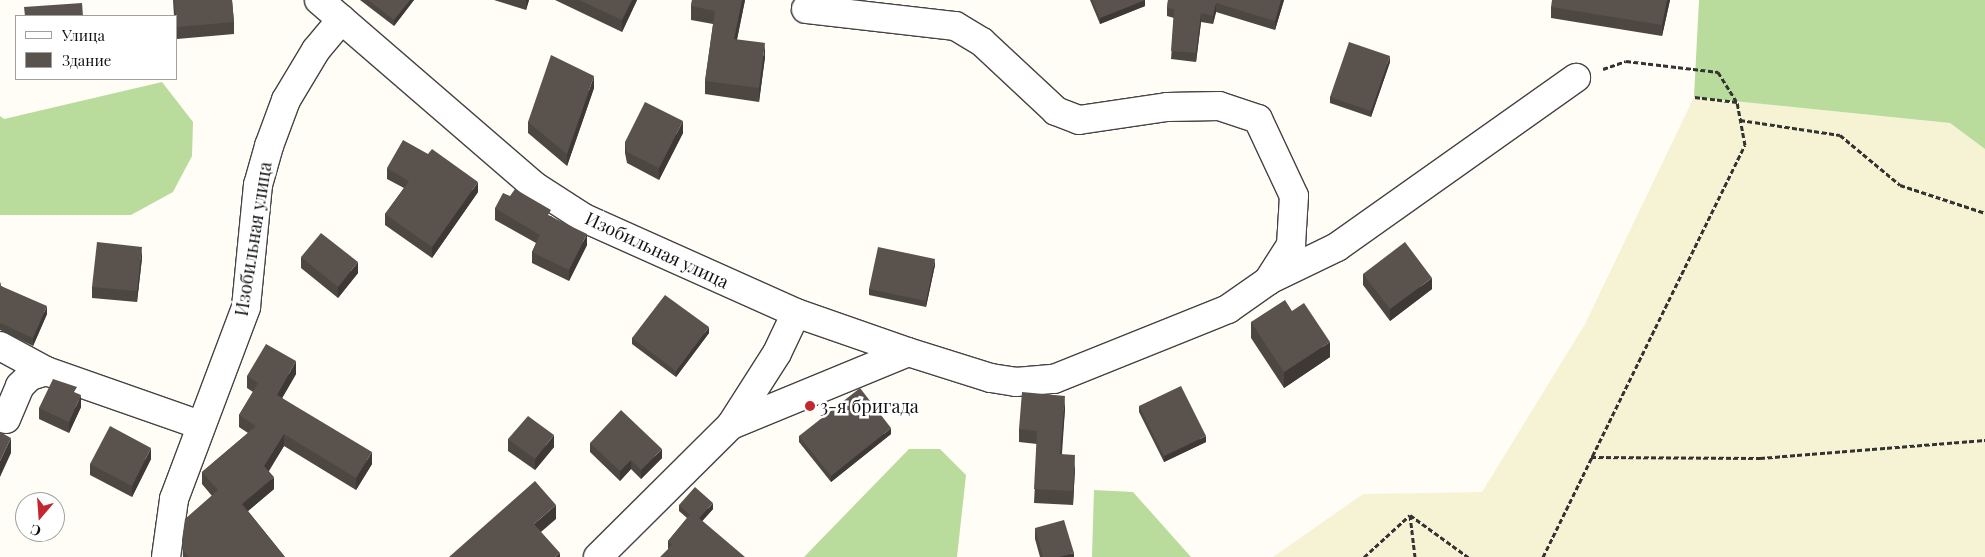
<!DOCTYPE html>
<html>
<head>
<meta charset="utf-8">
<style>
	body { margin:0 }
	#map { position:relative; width:1985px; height:557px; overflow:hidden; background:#fffdf5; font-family:"Playfair Display",serif }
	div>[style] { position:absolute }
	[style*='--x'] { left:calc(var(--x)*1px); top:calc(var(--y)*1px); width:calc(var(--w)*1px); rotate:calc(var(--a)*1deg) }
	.farmland>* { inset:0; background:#f6f3d4 }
	.forest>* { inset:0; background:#b9dc9c }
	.path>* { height:3px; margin-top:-1.5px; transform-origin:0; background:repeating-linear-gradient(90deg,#333 0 5px,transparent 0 7.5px) }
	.roads { filter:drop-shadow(1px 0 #444) drop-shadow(-1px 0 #444) drop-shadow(0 1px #444) drop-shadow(0 -1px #444) }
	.minor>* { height:28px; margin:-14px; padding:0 14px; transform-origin:14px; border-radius:14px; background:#fff }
	.wall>* { inset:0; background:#4d4742 }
	.shaded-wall>* { inset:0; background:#3f3936 }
	.building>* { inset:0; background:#5a524d }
	.dots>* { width:14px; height:14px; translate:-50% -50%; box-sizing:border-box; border:2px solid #fff; border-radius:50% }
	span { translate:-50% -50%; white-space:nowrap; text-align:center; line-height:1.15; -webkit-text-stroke:5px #fff; paint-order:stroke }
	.street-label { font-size:18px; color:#111 }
	.poi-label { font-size:18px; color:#111 }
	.left { translate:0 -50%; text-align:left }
	.legend { position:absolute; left:15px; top:15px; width:162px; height:65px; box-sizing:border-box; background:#fff; border:1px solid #a0a0a0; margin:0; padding:6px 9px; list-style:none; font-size:15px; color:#111 }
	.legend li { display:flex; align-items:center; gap:10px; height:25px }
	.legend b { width:25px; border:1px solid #a0a0a0 }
	.north { position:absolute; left:15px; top:492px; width:50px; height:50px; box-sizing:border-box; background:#fff; border:1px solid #a0a0a0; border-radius:50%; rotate:198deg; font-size:14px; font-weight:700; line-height:20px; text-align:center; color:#111 }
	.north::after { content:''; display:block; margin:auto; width:18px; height:22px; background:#c4262e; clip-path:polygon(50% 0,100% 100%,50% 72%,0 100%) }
</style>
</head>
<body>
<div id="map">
	<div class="farmland">
		<div style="clip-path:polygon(1694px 97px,1950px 123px,1985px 149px,1985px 557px,1273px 557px,1363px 494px,1482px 492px,1585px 324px)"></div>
	</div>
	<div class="forest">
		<div style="clip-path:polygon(1699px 0,1985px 0,1985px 149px,1950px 123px,1694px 97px)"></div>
		<div style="clip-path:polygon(162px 82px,193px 122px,192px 156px,173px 192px,131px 215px,0 215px,0 116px,4px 119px)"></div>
		<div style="clip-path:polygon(909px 449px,940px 449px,966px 475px,957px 557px,804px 557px)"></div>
		<div style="clip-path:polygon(1094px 490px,1133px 492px,1191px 557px,1092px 557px)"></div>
	</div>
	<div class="path">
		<div style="--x:1603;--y:69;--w:24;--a:-19"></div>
		<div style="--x:1626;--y:61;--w:93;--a:6.8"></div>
		<div style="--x:1718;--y:72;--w:34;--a:58"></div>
		<div style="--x:1740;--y:120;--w:101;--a:8.5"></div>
		<div style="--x:1840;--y:135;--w:78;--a:39.8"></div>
		<div style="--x:1900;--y:185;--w:89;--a:18.2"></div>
		<div style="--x:1591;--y:457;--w:169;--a:0.3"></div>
		<div style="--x:1760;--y:458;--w:226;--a:-4.6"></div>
		<div style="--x:1410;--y:515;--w:42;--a:83.2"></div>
		<div style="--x:1364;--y:557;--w:62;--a:-42.4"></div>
		<div style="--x:1410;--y:515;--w:72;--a:35.9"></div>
		<div style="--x:1543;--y:557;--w:459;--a:-63.9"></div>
		<div style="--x:1745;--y:145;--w:44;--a:-100.5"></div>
		<div style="--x:1737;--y:102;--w:43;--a:-173.4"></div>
	</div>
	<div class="roads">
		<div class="minor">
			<div style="--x:319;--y:0;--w:283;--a:40.8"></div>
			<div style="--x:533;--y:185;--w:61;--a:32.9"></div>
			<div style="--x:584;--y:218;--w:232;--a:24.1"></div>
			<div style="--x:796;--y:313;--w:119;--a:19.2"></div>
			<div style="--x:1269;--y:280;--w:76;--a:-25.9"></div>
			<div style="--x:1337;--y:247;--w:293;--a:-35.3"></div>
			<div style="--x:0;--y:346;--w:52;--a:28.5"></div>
			<div style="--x:6;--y:419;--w:36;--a:-67"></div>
			<div style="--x:20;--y:386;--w:14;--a:-45"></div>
			<div style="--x:30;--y:376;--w:17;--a:-17"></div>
			<div style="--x:46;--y:371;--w:163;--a:19.3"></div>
			<div style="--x:731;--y:425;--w:191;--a:-22.4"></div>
			<div style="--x:908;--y:352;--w:87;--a:17.4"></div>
			<div style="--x:991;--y:378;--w:25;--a:9"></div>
			<div style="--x:1016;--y:382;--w:38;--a:-5"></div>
			<div style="--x:1054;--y:379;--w:188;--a:-21.9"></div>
			<div style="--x:1228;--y:309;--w:49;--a:-35"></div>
			<div style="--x:1268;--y:281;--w:43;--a:-57.4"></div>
			<div style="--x:1291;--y:245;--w:49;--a:-86.5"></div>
			<div style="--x:1294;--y:196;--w:85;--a:-115.1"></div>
			<div style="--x:1258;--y:119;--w:41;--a:-161.6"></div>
			<div style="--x:1219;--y:106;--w:52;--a:178.9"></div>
			<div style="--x:1167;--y:107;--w:89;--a:171.6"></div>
			<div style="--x:1079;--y:120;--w:25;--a:-159"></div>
			<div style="--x:1056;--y:111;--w:101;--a:-137"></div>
			<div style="--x:982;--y:42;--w:31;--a:-149"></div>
			<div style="--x:955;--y:26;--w:150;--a:-173.5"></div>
			<div style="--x:166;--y:557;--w:59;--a:-82.1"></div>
			<div style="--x:174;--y:499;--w:205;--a:-69.4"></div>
			<div style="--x:246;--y:307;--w:123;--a:-84.4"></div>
			<div style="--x:258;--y:185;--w:41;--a:-74.2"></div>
			<div style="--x:269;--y:146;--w:49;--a:-69.7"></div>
			<div style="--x:286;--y:100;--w:58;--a:-59"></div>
			<div style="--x:316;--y:50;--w:40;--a:-50"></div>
			<div style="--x:598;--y:557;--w:187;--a:-44.8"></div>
			<div style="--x:731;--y:425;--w:85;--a:-57.4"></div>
			<div style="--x:777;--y:353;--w:44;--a:-64.6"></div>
		</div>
	</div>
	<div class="wall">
		<div style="clip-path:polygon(173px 0,232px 0,234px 22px,234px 34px,177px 39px,176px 16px,174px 16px)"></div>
		<div style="clip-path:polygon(360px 0,414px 0,394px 26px)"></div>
		<div style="clip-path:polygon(494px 0,529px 0,526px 10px)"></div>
		<div style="clip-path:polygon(555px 0,637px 0,622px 32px)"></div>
		<div style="clip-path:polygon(692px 0,745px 0,737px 40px,765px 57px,759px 102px,705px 94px,705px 81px,713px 24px,691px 20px,691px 6px)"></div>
		<div style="clip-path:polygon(1090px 0,1145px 0,1145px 6px,1100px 24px)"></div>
		<div style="clip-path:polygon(1168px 0,1284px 0,1275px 30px,1216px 12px,1213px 24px,1201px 22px,1196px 62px,1171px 59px,1174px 18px,1167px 16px,1167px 8px)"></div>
		<div style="clip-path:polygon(1670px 0,1662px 36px,1551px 18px,1551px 7px)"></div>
		<div style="clip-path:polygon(1390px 62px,1371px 117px,1330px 103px,1330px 97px)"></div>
		<div style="clip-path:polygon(594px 88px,567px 166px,528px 133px,528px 122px)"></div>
		<div style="clip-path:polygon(683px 133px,659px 180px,627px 163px,625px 153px,625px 142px)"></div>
		<div style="clip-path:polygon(387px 168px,478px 192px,432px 258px,385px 225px,385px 214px,404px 188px,387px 179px)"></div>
		<div style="clip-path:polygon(495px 208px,551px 216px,587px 245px,569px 281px,532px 263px,532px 252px,536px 243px,495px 220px)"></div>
		<div style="clip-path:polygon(301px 257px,358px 273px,338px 298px,301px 268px)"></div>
		<div style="clip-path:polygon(142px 258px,137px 302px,92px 298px,92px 287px)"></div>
		<div style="clip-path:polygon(935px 265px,926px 307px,869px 295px,869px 289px)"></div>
		<div style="clip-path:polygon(1363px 274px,1432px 289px,1390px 321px,1363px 285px)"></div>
		<div style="clip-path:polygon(0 282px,1px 286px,47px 314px,33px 346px,0 330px)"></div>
		<div style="clip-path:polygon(1292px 311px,1330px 357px,1284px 388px,1251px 338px,1251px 322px)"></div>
		<div style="clip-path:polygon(709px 333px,676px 377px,632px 344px,632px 338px)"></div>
		<div style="clip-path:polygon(296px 374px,282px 398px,372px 464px,356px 490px,284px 446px,269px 471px,274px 489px,248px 511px,285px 557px,183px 557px,182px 540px,212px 496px,202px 484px,202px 472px,248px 433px,239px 427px,239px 415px,253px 392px,247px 388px,247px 376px)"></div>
		<div style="clip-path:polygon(1139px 406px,1206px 442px,1164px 462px,1139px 412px)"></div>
		<div style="clip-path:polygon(81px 407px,69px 433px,39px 419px,39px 408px)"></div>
		<div style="clip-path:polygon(1065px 409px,1062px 454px,1075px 468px,1073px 505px,1034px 503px,1037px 444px,1019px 442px,1019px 429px)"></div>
		<div style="clip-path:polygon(891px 434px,831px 482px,799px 442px,799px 436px)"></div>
		<div style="clip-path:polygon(508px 439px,554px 447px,535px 470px,508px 451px)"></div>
		<div style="clip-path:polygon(590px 443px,662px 458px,641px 479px,631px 469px,620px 481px,590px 452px)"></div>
		<div style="clip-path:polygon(151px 459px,132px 497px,90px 475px,90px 464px)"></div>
		<div style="clip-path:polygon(679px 505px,713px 509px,702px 521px,668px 550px,668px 541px,687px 518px,679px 511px)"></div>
		<div style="clip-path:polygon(1035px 528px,1074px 557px,1040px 557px,1035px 539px)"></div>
	</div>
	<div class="shaded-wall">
		<div style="clip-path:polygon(410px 0,414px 0,394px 26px,394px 20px)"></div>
		<div style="clip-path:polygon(526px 0,529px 0,526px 10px)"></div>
		<div style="clip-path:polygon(632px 0,637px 0,622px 32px,622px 20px)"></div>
		<div style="clip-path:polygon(742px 0,745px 0,734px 53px,734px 39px)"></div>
		<div style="clip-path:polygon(1145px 0,1145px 6px,1100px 24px,1100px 18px)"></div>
		<div style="clip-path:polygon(1281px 0,1284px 0,1275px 30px,1275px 21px)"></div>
		<div style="clip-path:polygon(1667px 0,1670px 0,1662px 36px,1662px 25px)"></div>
		<div style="clip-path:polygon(1216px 3px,1216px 12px,1213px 24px,1213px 16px)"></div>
		<div style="clip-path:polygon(1201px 13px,1201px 22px,1196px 62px,1196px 53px)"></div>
		<div style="clip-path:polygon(765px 43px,765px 57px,759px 102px,759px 88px)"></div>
		<div style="clip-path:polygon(1390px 56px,1390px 62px,1371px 117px,1371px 111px)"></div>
		<div style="clip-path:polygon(594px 76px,594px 88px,567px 166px,567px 154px)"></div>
		<div style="clip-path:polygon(683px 121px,683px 133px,659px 180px,659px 168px)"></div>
		<div style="clip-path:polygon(478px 182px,478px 192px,432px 258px,432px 247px)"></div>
		<div style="clip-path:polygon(587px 234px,587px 245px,569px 281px,569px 270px)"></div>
		<div style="clip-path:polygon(142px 247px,142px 258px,137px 302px,137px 291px)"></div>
		<div style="clip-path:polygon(935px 259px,935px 265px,926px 307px,926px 301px)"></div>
		<div style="clip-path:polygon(358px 262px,358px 273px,338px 298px,338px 287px)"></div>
		<div style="clip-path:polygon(1432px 278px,1432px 289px,1390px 321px,1390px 309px)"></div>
		<div style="clip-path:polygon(47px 306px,47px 314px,33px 346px,33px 338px)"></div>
		<div style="clip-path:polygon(709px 327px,709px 333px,676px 377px,676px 371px)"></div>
		<div style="clip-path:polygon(1330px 342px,1330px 357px,1284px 388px,1284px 372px)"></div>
		<div style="clip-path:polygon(296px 361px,296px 374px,277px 407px,277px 395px)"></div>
		<div style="clip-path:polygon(81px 395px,81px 407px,69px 433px,69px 422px)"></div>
		<div style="clip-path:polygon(1065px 396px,1065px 409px,1060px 467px,1060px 454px)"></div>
		<div style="clip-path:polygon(891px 428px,891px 434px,831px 482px,831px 476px)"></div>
		<div style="clip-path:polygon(284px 434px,284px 446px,264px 478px,264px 466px)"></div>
		<div style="clip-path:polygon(554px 435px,554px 447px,535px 470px,535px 459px)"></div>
		<div style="clip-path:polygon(1206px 436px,1206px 442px,1164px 462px,1164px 456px)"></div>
		<div style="clip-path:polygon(11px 438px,11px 453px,0 477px,0 461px)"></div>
		<div style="clip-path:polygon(151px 448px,151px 459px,132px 497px,132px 486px)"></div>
		<div style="clip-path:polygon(662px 449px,662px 458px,641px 479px,641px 470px)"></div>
		<div style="clip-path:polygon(372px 452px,372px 464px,356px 490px,356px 478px)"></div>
		<div style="clip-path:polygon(1075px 455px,1075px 468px,1073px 505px,1073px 491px)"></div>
		<div style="clip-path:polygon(631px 460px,631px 469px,620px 481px,620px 471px)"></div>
		<div style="clip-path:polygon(274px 477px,274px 489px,242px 516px,242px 504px)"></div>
		<div style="clip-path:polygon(713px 503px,713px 509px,697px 527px,697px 521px)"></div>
		<div style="clip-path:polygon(556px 505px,556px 519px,534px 538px,534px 524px)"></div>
		<div style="clip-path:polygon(560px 553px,560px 557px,555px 557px)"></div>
		<div style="clip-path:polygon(1074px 553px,1074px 557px,1059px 557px)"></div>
	</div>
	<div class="building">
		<div style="clip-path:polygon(174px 0,232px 0,234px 22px,177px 27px,176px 16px)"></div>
		<div style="clip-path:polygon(368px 0,410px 0,394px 20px)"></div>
		<div style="clip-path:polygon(579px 0,632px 0,622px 20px)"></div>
		<div style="clip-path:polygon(692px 0,742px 0,734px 39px,765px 43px,759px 88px,705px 81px,715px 11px,691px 6px)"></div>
		<div style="clip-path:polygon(1092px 0,1145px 0,1100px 18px)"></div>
		<div style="clip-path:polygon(1168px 0,1281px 0,1275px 21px,1216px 3px,1213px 16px,1201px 13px,1196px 53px,1171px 51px,1174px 9px,1167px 8px)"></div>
		<div style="clip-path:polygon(1552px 0,1667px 0,1662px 25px,1551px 7px)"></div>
		<div style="clip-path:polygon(82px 3px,83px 16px,25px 16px,24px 7px)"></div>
		<div style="clip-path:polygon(1349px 42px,1390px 56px,1371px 111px,1330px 97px)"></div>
		<div style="clip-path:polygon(551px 55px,594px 76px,567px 154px,528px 122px)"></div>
		<div style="clip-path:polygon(645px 102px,683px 121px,659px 168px,627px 152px,625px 142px)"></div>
		<div style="clip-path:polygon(403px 140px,428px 154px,432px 149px,478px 182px,432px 247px,385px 214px,409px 181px,387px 168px)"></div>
		<div style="clip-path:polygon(515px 189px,551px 210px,548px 215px,587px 234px,569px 270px,532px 252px,540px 235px,495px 208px,503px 193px,510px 196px)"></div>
		<div style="clip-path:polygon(321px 233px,358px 262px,338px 287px,301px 257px)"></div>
		<div style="clip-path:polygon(97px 242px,142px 247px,137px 291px,92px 287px)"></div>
		<div style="clip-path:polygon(1405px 242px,1432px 278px,1390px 309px,1363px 274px)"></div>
		<div style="clip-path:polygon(878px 247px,935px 259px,926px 301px,869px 289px)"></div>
		<div style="clip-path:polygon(0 282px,1px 286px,47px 306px,33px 338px,0 323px)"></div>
		<div style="clip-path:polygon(665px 295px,709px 327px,676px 371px,632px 338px)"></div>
		<div style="clip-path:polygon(1285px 300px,1292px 311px,1304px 303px,1330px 342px,1284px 372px,1251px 322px)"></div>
		<div style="clip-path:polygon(266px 344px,296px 361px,277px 395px,372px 452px,356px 478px,284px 434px,264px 466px,274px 477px,242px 504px,285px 557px,189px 557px,183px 550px,182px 540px,185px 519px,218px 490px,202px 472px,256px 426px,239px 415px,258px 383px,247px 376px)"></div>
		<div style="clip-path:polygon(53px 379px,77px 387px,74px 392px,81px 395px,69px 422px,39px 408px)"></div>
		<div style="clip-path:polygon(1181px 386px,1206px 436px,1164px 456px,1139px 406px)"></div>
		<div style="clip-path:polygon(860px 388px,891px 428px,831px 476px,799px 436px)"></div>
		<div style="clip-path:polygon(1022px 392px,1065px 396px,1060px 454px,1075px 455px,1073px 491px,1034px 489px,1037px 431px,1019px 429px)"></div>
		<div style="clip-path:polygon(621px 410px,662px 449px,641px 470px,631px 460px,620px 471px,590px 443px)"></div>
		<div style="clip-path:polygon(528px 416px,554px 435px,535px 459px,508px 439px)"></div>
		<div style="clip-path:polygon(110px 426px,151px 448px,132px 486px,90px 464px)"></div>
		<div style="clip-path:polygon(0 432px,11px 438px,0 461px)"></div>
		<div style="clip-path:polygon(535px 481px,556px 505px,534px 524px,560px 553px,555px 557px,449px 557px)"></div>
		<div style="clip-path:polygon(695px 487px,713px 503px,699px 518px,692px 512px,690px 515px,679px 505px)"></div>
		<div style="clip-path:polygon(692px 512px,745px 557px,660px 557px,672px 545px,668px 541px)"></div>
		<div style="clip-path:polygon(1064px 520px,1074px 553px,1059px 557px,1043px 557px,1035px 528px)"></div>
	</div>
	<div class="dots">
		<div style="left:810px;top:406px;background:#c4262e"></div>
	</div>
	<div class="street-label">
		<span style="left:253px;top:239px;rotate:-81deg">Изобильная улица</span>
		<span style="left:657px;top:250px;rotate:25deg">Изобильная улица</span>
	</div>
	<div class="poi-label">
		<span class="left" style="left:820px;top:406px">3-я бригада</span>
	</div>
	<ul class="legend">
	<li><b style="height:6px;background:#fff"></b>Улица</li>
	<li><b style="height:14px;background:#5a524d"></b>Здание</li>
	</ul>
	<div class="north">С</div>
</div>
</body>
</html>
